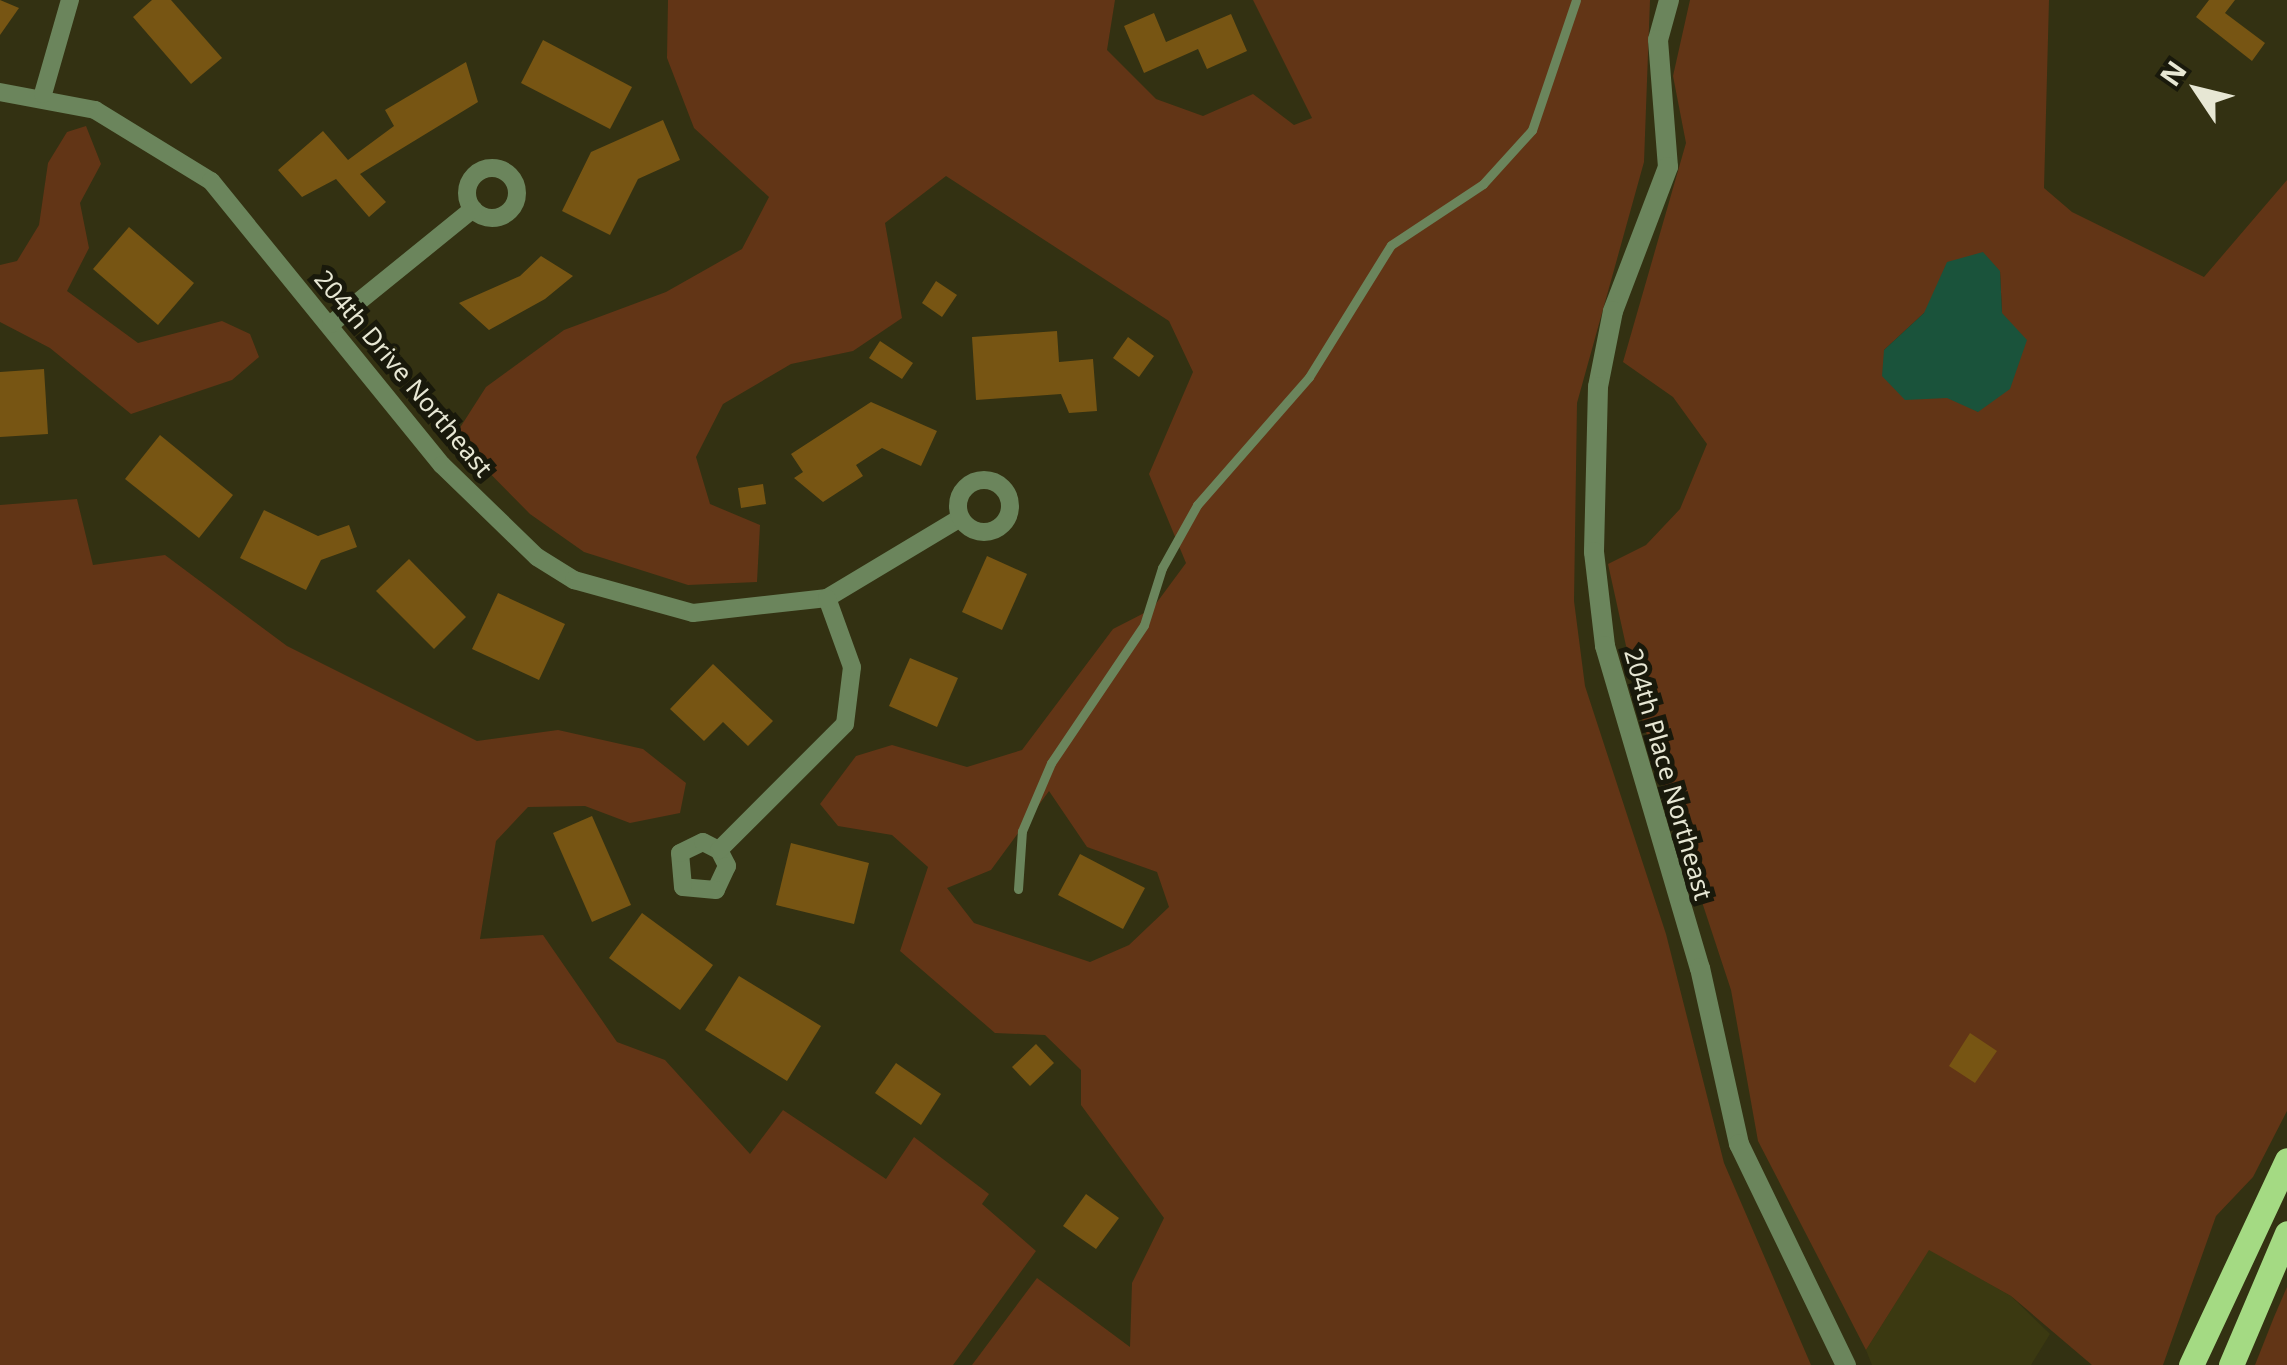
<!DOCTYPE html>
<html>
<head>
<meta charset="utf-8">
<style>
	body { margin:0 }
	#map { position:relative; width:2287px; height:1365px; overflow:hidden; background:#333112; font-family:"Noto Sans",sans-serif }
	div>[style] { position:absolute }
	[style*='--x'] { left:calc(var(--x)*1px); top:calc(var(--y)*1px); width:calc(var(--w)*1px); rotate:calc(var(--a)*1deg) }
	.built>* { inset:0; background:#3b3911 }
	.green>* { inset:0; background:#623516 }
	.water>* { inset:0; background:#1a533b }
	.building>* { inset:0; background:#775513 }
	.service>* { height:9px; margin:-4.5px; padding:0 4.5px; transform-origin:4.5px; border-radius:4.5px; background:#6b855c }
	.minor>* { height:18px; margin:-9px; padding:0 9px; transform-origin:9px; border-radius:9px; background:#6b855c }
	.minor>.ring { margin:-9px; padding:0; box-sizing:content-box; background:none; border:18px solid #6b855c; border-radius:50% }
	.tertiary>* { height:20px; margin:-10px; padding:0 10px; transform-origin:10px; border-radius:10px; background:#6b855c }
	.primary>* { height:25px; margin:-12.5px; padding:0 12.5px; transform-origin:12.5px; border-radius:12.5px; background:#a4da83 }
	span { translate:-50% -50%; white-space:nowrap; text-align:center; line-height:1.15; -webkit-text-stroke:10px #19190b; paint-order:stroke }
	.street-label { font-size:25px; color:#e7e7d4 }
	.north { position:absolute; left:2147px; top:40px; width:100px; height:100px; -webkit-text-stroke:8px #19190b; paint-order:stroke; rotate:305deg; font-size:28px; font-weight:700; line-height:40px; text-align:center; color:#e7e7d4 }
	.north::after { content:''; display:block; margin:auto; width:35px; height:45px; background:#e7e7d4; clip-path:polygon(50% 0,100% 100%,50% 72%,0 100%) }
</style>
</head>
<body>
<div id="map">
	<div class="built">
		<div style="clip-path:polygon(1929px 1249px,2011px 1296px,2050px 1334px,2031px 1365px,1872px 1365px,1866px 1350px)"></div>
	</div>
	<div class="green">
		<div style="clip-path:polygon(evenodd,668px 0,1115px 0,1107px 50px,1156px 99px,1203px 116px,1253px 94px,1294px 125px,1312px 118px,1253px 0,1650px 0,1644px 162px,1577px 403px,1574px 601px,1585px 686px,1666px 934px,1724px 1163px,1811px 1365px,972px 1365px,1037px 1278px,1130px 1347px,1132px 1283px,1164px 1218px,1081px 1105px,1081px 1070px,1045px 1035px,995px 1033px,900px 951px,928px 867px,892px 835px,838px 826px,820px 804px,856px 756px,892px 745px,967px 767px,1022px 750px,1113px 629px,1152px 609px,1186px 563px,1149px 474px,1193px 372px,1169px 321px,946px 176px,885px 223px,902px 318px,853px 351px,791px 364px,723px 404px,696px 457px,710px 504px,760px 525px,757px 582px,688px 585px,584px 552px,530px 514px,454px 437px,486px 387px,564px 330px,666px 292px,742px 249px,769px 197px,694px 128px,667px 58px,668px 0,1049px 791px,1087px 847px,1157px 872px,1169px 907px,1129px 945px,1090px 962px,974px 923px,947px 888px,991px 870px,1049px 791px)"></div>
		<div style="clip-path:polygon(evenodd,1690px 0,2049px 0,2044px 188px,2072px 212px,2204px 277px,2287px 180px,2287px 1111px,2253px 1177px,2216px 1216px,2163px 1365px,2092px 1365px,2011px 1296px,1929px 1250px,1866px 1350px,1758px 1141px,1731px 990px,1643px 723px,1608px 564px,1646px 545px,1680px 509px,1707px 444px,1673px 397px,1623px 362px,1686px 143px,1673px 76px,1690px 0,2000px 271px,2002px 313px,1978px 412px,1884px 350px,1924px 313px,2000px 271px)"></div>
		<div style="clip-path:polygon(86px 126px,101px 164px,80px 203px,89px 248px,67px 291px,138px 343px,222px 321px,250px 334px,259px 357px,232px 380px,131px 414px,50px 348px,0 322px,0 265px,17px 261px,39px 225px,48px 163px,67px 132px)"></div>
		<div style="clip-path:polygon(77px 499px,93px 565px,165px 555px,287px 646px,477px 741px,558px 730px,643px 749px,686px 783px,680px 813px,630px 823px,585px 806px,528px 807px,496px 841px,480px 939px,543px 935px,617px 1042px,665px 1060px,750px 1154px,783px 1110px,886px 1179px,914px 1137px,989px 1194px,982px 1204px,1036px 1251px,953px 1365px,0 1365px,0 505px)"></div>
		<div style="clip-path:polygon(2287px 1287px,2287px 1365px,2255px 1365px,2274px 1317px)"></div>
	</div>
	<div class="water">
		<div style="clip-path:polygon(1983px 252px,2000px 271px,2002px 313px,2027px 340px,2010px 389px,1978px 412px,1947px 398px,1905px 400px,1882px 376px,1884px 350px,1924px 313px,1947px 262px)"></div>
	</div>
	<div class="building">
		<div style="clip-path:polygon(0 0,19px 8px,0 35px)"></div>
		<div style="clip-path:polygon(152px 0,171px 0,222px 58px,191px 84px,133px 17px)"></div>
		<div style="clip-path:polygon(2209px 0,2235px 0,2225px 13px,2265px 43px,2252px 61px,2196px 17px)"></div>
		<div style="clip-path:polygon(1154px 13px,1166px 42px,1231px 14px,1247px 51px,1207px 69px,1198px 49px,1144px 73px,1124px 26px)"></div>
		<div style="clip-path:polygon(543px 40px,632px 87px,610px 129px,521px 83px)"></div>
		<div style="clip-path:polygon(466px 62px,478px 102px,360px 174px,386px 202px,369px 217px,336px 179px,302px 197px,278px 170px,323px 131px,348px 160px,394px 126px,385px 110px)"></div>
		<div style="clip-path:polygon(663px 120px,680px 160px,638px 179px,610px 235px,562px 211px,591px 152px)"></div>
		<div style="clip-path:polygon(129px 227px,194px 283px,158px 325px,93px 269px)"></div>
		<div style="clip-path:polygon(541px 256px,573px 276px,545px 299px,489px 330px,459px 303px,520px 276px)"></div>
		<div style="clip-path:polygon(936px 281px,957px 295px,942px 317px,922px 303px)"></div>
		<div style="clip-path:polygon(1057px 331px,1059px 362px,1093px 359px,1097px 411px,1069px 413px,1061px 394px,976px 400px,972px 337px)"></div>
		<div style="clip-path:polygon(1128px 337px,1154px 356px,1139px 377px,1113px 358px)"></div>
		<div style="clip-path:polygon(880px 341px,913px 363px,902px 379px,869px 358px)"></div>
		<div style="clip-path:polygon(44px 369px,48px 434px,0 437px,0 372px)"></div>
		<div style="clip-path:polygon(871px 402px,937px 431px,921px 466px,882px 448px,856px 465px,863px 476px,823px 502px,794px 478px,803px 472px,791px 454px)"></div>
		<div style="clip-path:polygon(160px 435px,233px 495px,199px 538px,125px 479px)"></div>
		<div style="clip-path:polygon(763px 484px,766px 504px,741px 508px,738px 488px)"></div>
		<div style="clip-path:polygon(264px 510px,318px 536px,349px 525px,357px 547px,321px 560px,306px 590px,240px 558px)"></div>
		<div style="clip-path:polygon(987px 556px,1027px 574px,1002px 630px,962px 612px)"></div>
		<div style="clip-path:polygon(409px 559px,466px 617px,434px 649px,376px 591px)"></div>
		<div style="clip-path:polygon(498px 593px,565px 624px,539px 680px,472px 649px)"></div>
		<div style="clip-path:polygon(910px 658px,958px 678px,937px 727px,889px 706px)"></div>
		<div style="clip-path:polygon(713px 664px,773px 721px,748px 746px,723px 722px,704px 741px,670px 709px)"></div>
		<div style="clip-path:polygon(592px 816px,631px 905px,592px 922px,553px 833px)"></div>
		<div style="clip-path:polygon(791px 843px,869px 863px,854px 924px,776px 905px)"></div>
		<div style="clip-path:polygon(1080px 854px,1145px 888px,1123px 929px,1058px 895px)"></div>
		<div style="clip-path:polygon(642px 913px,713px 965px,680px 1010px,609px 958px)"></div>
		<div style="clip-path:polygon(739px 976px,821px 1026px,787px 1081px,705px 1030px)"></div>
		<div style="clip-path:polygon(1970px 1033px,1997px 1051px,1975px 1083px,1949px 1066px)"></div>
		<div style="clip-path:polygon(1036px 1044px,1054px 1063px,1030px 1086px,1012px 1067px)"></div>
		<div style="clip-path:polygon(896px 1063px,941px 1094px,921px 1125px,875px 1093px)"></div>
		<div style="clip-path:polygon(1086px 1194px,1119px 1218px,1096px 1249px,1063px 1226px)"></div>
	</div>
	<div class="service">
		<div style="--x:1018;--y:889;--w:58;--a:-86.1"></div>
		<div style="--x:1022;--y:831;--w:74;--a:-66.9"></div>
		<div style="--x:1051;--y:763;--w:166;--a:-56"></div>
		<div style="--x:1144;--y:625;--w:60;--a:-72.5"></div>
		<div style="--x:1162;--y:568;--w:72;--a:-60.9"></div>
		<div style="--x:1197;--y:505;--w:170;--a:-48.8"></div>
		<div style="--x:1309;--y:377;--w:155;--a:-58.2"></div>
		<div style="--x:1391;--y:245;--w:110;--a:-33.5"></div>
		<div style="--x:1483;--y:184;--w:73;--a:-47.8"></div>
		<div style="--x:1532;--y:130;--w:137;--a:-71.3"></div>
	</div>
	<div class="minor">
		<div style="--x:0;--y:92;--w:97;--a:10.7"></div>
		<div style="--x:95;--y:110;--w:136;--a:31.5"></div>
		<div style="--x:211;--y:181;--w:366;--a:50.9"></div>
		<div style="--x:442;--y:465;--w:132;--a:44.1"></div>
		<div style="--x:537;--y:557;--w:44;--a:31.9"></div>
		<div style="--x:574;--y:580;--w:123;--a:15.5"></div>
		<div style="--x:693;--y:613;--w:135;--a:-6.4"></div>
		<div style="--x:827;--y:598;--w:155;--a:-31"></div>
		<div style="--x:43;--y:94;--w:98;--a:-74"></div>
		<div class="ring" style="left:467px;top:168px;width:32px;height:32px"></div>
		<div style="--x:331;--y:324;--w:183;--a:-39"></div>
		<div class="ring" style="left:958px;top:480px;width:34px;height:34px"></div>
		<div style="--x:719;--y:850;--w:18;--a:63"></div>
		<div style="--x:727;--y:866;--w:26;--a:115"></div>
		<div style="--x:716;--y:890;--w:33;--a:-175"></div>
		<div style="--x:683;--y:887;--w:34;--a:-95"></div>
		<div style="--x:680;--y:853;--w:25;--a:-26"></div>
		<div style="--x:703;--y:842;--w:18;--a:27"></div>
		<div style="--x:719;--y:850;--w:178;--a:-45"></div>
		<div style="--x:845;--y:724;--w:57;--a:-83"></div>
		<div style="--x:852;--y:667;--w:73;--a:-109.9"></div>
	</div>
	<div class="tertiary">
		<div style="--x:1669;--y:0;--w:41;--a:105.4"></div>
		<div style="--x:1658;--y:40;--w:127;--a:85.5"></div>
		<div style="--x:1668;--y:167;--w:154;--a:110.9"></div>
		<div style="--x:1613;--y:311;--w:77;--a:101.2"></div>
		<div style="--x:1598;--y:387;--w:165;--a:91.4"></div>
		<div style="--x:1594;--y:552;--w:95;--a:83.3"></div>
		<div style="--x:1605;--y:646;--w:336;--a:73.6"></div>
		<div style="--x:1700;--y:968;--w:180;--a:77.5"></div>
		<div style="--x:1739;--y:1144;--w:246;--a:64.2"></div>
	</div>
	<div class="primary">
		<div style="--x:2191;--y:1365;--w:226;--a:-64.9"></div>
		<div style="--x:2231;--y:1365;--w:143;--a:-67"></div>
	</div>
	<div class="street-label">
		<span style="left:404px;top:373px;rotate:50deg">204th Drive Northeast</span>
		<span style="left:1669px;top:774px;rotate:74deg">204th Place Northeast</span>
	</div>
	<div class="north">N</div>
</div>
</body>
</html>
